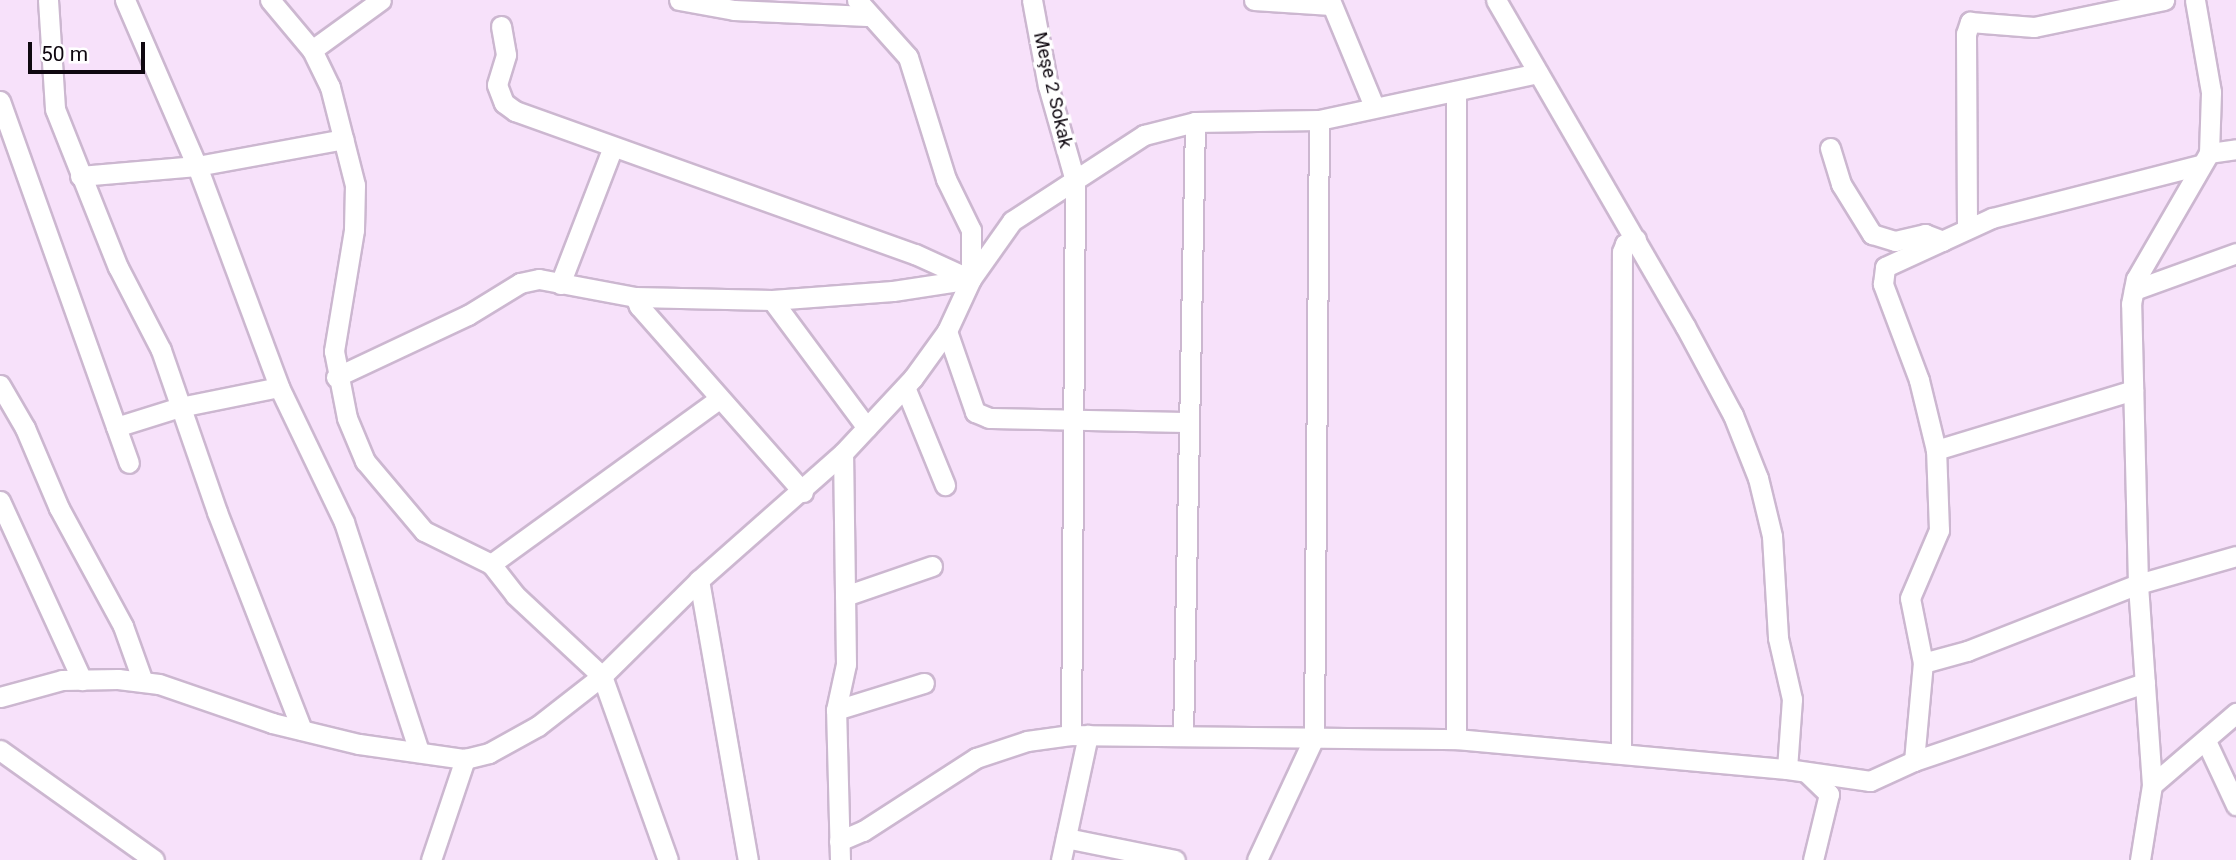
<!DOCTYPE html>
<html>
<head>
<meta charset="utf-8">
<style>
	body { margin:0 }
	#map { position:relative; width:2236px; height:860px; overflow:hidden; background:#f7e1fa; font-family:Roboto,sans-serif }
	div>[style] { position:absolute }
	[style*='--x'] { left:calc(var(--x)*1px); top:calc(var(--y)*1px); width:calc(var(--w)*1px); rotate:calc(var(--a)*1deg) }
	.roads { filter:drop-shadow(2px 0 #ccb7d0) drop-shadow(-2px 0 #ccb7d0) drop-shadow(0 2px #ccb7d0) drop-shadow(0 -2px #ccb7d0) }
	.minor>* { height:19px; margin:-9.5px; padding:0 9.5px; transform-origin:9.5px; border-radius:9.5px; background:#fff }
	span { translate:-50% -50%; white-space:nowrap; text-align:center; line-height:1.15; -webkit-text-stroke:7px #fff; paint-order:stroke }
	.street-label { font-size:19px; color:#0f0810 }
	.scale { position:absolute; left:28px; top:42px; width:117px; height:32px; box-sizing:border-box; border:4px solid #0f0810; border-top:0; padding-left:9px; font-size:21px; line-height:24px; white-space:nowrap; color:#0f0810; -webkit-text-stroke:5px #fff; paint-order:stroke }
</style>
</head>
<body>
<div id="map">
	<div class="roads">
		<div class="minor">
			<div style="--x:48;--y:0;--w:109;--a:86.3"></div>
			<div style="--x:55;--y:109;--w:170;--a:68.3"></div>
			<div style="--x:118;--y:267;--w:93;--a:62.6"></div>
			<div style="--x:161;--y:350;--w:171;--a:70.9"></div>
			<div style="--x:217;--y:512;--w:234;--a:68.7"></div>
			<div style="--x:125;--y:0;--w:181;--a:66.6"></div>
			<div style="--x:197;--y:166;--w:236;--a:69.6"></div>
			<div style="--x:279;--y:387;--w:150;--a:64.3"></div>
			<div style="--x:344;--y:522;--w:242;--a:71.9"></div>
			<div style="--x:270;--y:0;--w:65;--a:50"></div>
			<div style="--x:312;--y:50;--w:41;--a:64.1"></div>
			<div style="--x:330;--y:87;--w:101;--a:75.7"></div>
			<div style="--x:355;--y:185;--w:45;--a:91.3"></div>
			<div style="--x:354;--y:230;--w:123;--a:99.4"></div>
			<div style="--x:334;--y:351;--w:68;--a:79"></div>
			<div style="--x:347;--y:418;--w:47;--a:67.3"></div>
			<div style="--x:365;--y:461;--w:92;--a:49.9"></div>
			<div style="--x:424;--y:531;--w:75;--a:26.2"></div>
			<div style="--x:491;--y:564;--w:39;--a:52"></div>
			<div style="--x:515;--y:595;--w:119;--a:43"></div>
			<div style="--x:602;--y:676;--w:195;--a:70.3"></div>
			<div style="--x:679;--y:0;--w:56;--a:10.3"></div>
			<div style="--x:734;--y:10;--w:133;--a:2.6"></div>
			<div style="--x:857;--y:0;--w:76;--a:48.2"></div>
			<div style="--x:908;--y:57;--w:128;--a:72.7"></div>
			<div style="--x:946;--y:179;--w:57;--a:63.9"></div>
			<div style="--x:971;--y:230;--w:49;--a:90"></div>
			<div style="--x:1032;--y:0;--w:87;--a:79.5"></div>
			<div style="--x:1048;--y:86;--w:99;--a:74.1"></div>
			<div style="--x:1075;--y:181;--w:554;--a:90.41"></div>
			<div style="--x:1254;--y:0;--w:77;--a:3.7"></div>
			<div style="--x:1330;--y:0;--w:115;--a:67.5"></div>
			<div style="--x:1496;--y:0;--w:377;--a:59.9"></div>
			<div style="--x:1685;--y:326;--w:101;--a:61.7"></div>
			<div style="--x:1733;--y:415;--w:68;--a:68.4"></div>
			<div style="--x:1758;--y:478;--w:60;--a:76.4"></div>
			<div style="--x:1772;--y:536;--w:102;--a:86.6"></div>
			<div style="--x:1778;--y:638;--w:63;--a:77.1"></div>
			<div style="--x:1792;--y:699;--w:70;--a:94.1"></div>
			<div style="--x:501;--y:26;--w:29;--a:80"></div>
			<div style="--x:506;--y:55;--w:31;--a:107"></div>
			<div style="--x:497;--y:85;--w:19;--a:69"></div>
			<div style="--x:504;--y:103;--w:14;--a:36"></div>
			<div style="--x:515;--y:111;--w:425;--a:19.7"></div>
			<div style="--x:915;--y:254;--w:60;--a:24.4"></div>
			<div style="--x:312;--y:50;--w:85;--a:-35.9"></div>
			<div style="--x:0;--y:101;--w:384;--a:70.4"></div>
			<div style="--x:1830;--y:148;--w:38;--a:73"></div>
			<div style="--x:1841;--y:184;--w:59;--a:58.2"></div>
			<div style="--x:1872;--y:234;--w:24;--a:17"></div>
			<div style="--x:1895;--y:241;--w:31;--a:-13"></div>
			<div style="--x:1925;--y:234;--w:19;--a:21"></div>
			<div style="--x:2209;--y:153;--w:27;--a:-8"></div>
			<div style="--x:80;--y:176;--w:117;--a:-4.9"></div>
			<div style="--x:197;--y:166;--w:149;--a:-10.4"></div>
			<div style="--x:1967;--y:226;--w:192;--a:-90.3"></div>
			<div style="--x:1966;--y:34;--w:13;--a:-72"></div>
			<div style="--x:1970;--y:22;--w:64;--a:4.5"></div>
			<div style="--x:2034;--y:27;--w:133;--a:-11.7"></div>
			<div style="--x:560;--y:284;--w:147;--a:-68.9"></div>
			<div style="--x:2134;--y:290;--w:109;--a:-19.9"></div>
			<div style="--x:635;--y:297;--w:10;--a:66"></div>
			<div style="--x:639;--y:306;--w:248;--a:48.6"></div>
			<div style="--x:772;--y:300;--w:159;--a:53.4"></div>
			<div style="--x:947;--y:331;--w:86;--a:70.9"></div>
			<div style="--x:975;--y:412;--w:15;--a:23"></div>
			<div style="--x:989;--y:418;--w:198;--a:1.2"></div>
			<div style="--x:336;--y:377;--w:146;--a:-25.2"></div>
			<div style="--x:468;--y:315;--w:61;--a:-31.6"></div>
			<div style="--x:520;--y:283;--w:19;--a:-12"></div>
			<div style="--x:539;--y:279;--w:98;--a:10.6"></div>
			<div style="--x:635;--y:297;--w:137;--a:1.3"></div>
			<div style="--x:772;--y:300;--w:121;--a:-4.3"></div>
			<div style="--x:893;--y:291;--w:79;--a:-8.7"></div>
			<div style="--x:0;--y:385;--w:50;--a:59.8"></div>
			<div style="--x:25;--y:428;--w:87;--a:67"></div>
			<div style="--x:59;--y:508;--w:134;--a:61.5"></div>
			<div style="--x:123;--y:626;--w:59;--a:70.3"></div>
			<div style="--x:905;--y:387;--w:106;--a:67.8"></div>
			<div style="--x:116;--y:427;--w:67;--a:-17.4"></div>
			<div style="--x:180;--y:407;--w:101;--a:-11.4"></div>
			<div style="--x:1936;--y:450;--w:206;--a:-16.9"></div>
			<div style="--x:0;--y:501;--w:197;--a:65.4"></div>
			<div style="--x:491;--y:564;--w:281;--a:-35.9"></div>
			<div style="--x:699;--y:580;--w:284;--a:80.1"></div>
			<div style="--x:845;--y:596;--w:92;--a:-19"></div>
			<div style="--x:1923;--y:663;--w:46;--a:-15.3"></div>
			<div style="--x:1967;--y:651;--w:184;--a:-21.4"></div>
			<div style="--x:2138;--y:584;--w:102;--a:-15.9"></div>
			<div style="--x:0;--y:697;--w:64;--a:-15.3"></div>
			<div style="--x:62;--y:680;--w:56;--a:-1"></div>
			<div style="--x:118;--y:679;--w:41;--a:7"></div>
			<div style="--x:159;--y:684;--w:120;--a:19"></div>
			<div style="--x:272;--y:723;--w:89;--a:13.6"></div>
			<div style="--x:359;--y:744;--w:107;--a:8.1"></div>
			<div style="--x:465;--y:759;--w:25;--a:-14"></div>
			<div style="--x:489;--y:753;--w:56;--a:-28.9"></div>
			<div style="--x:538;--y:726;--w:81;--a:-38"></div>
			<div style="--x:602;--y:676;--w:136;--a:-44.7"></div>
			<div style="--x:699;--y:580;--w:192;--a:-41.4"></div>
			<div style="--x:843;--y:453;--w:103;--a:-47"></div>
			<div style="--x:913;--y:378;--w:58;--a:-54.1"></div>
			<div style="--x:947;--y:331;--w:57;--a:-65.2"></div>
			<div style="--x:971;--y:279;--w:71;--a:-54.7"></div>
			<div style="--x:1012;--y:221;--w:158;--a:-33.1"></div>
			<div style="--x:1144;--y:135;--w:53;--a:-14.3"></div>
			<div style="--x:1195;--y:122;--w:124;--a:-0.9"></div>
			<div style="--x:1319;--y:120;--w:224;--a:-12.1"></div>
			<div style="--x:836;--y:710;--w:92;--a:-17.1"></div>
			<div style="--x:1183;--y:736;--w:614;--a:-88.88"></div>
			<div style="--x:1456;--y:739;--w:648;--a:-90"></div>
			<div style="--x:2206;--y:741;--w:71;--a:64.9"></div>
			<div style="--x:0;--y:750;--w:189;--a:35.5"></div>
			<div style="--x:1621;--y:752;--w:500;--a:-89.89"></div>
			<div style="--x:1622;--y:252;--w:9;--a:-69"></div>
			<div style="--x:1625;--y:244;--w:12;--a:-24"></div>
			<div style="--x:1914;--y:761;--w:98;--a:-84.8"></div>
			<div style="--x:1923;--y:663;--w:66;--a:-101.3"></div>
			<div style="--x:1910;--y:598;--w:74;--a:-66.9"></div>
			<div style="--x:1939;--y:530;--w:80;--a:-92.1"></div>
			<div style="--x:1936;--y:450;--w:72;--a:-103.7"></div>
			<div style="--x:1919;--y:380;--w:103;--a:-110.6"></div>
			<div style="--x:1883;--y:284;--w:17;--a:-83"></div>
			<div style="--x:1885;--y:267;--w:118;--a:-24.6"></div>
			<div style="--x:1992;--y:218;--w:215;--a:-14.3"></div>
			<div style="--x:1806;--y:772;--w:32;--a:44"></div>
			<div style="--x:1829;--y:794;--w:68;--a:103.6"></div>
			<div style="--x:2152;--y:785;--w:201;--a:-94"></div>
			<div style="--x:2138;--y:584;--w:280;--a:-91.4"></div>
			<div style="--x:2131;--y:304;--w:25;--a:-79"></div>
			<div style="--x:2136;--y:279;--w:146;--a:-59.9"></div>
			<div style="--x:2209;--y:153;--w:61;--a:-88.1"></div>
			<div style="--x:2211;--y:92;--w:93;--a:-99.9"></div>
			<div style="--x:1066;--y:838;--w:111;--a:11.4"></div>
			<div style="--x:839;--y:841;--w:26;--a:-23"></div>
			<div style="--x:863;--y:831;--w:135;--a:-32.9"></div>
			<div style="--x:976;--y:758;--w:54;--a:-18.4"></div>
			<div style="--x:1027;--y:741;--w:44;--a:-7.8"></div>
			<div style="--x:1071;--y:735;--w:385;--a:0.6"></div>
			<div style="--x:1456;--y:739;--w:332;--a:5.2"></div>
			<div style="--x:1787;--y:769;--w:84;--a:8.2"></div>
			<div style="--x:1870;--y:781;--w:48;--a:-24.4"></div>
			<div style="--x:1914;--y:761;--w:244;--a:-18.7"></div>
			<div style="--x:431;--y:860;--w:107;--a:-71.4"></div>
			<div style="--x:840;--y:860;--w:150;--a:-91.5"></div>
			<div style="--x:836;--y:710;--w:47;--a:-77.7"></div>
			<div style="--x:846;--y:664;--w:211;--a:-90.8"></div>
			<div style="--x:1061;--y:860;--w:128;--a:-77.8"></div>
			<div style="--x:1257;--y:860;--w:135;--a:-65"></div>
			<div style="--x:1314;--y:738;--w:618;--a:-89.54"></div>
			<div style="--x:2140;--y:860;--w:76;--a:-80.9"></div>
			<div style="--x:2152;--y:785;--w:111;--a:-40.6"></div>
		</div>
	</div>
	<div class="street-label">
		<span style="left:1053px;top:90px;rotate:77deg">Meşe 2 Sokak</span>
	</div>
	<div class="scale">50 m</div>
</div>
</body>
</html>
